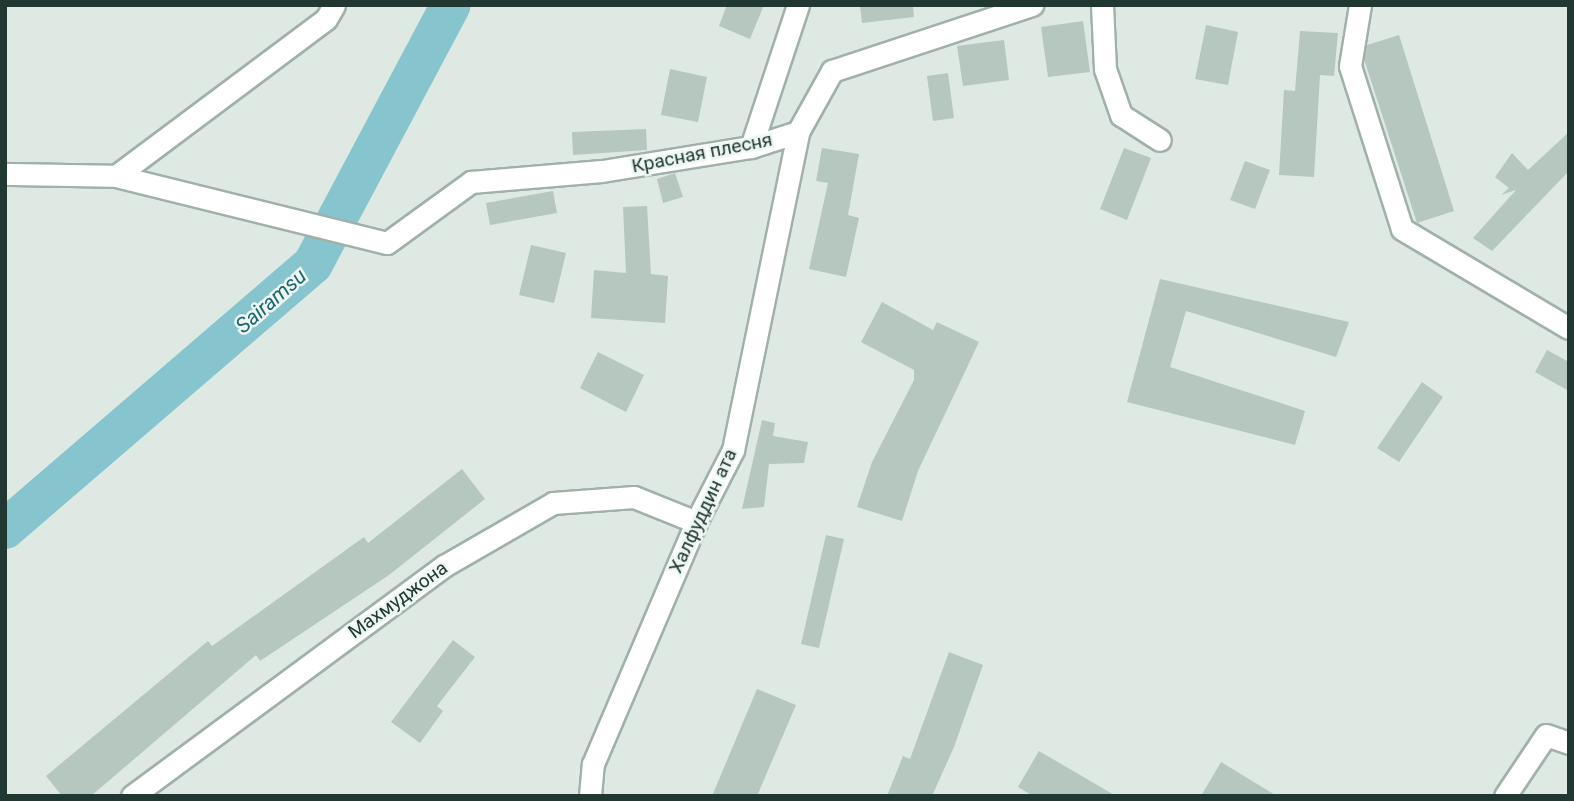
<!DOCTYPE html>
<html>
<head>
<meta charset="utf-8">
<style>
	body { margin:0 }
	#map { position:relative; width:1574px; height:801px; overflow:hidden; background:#dee9e4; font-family:Roboto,sans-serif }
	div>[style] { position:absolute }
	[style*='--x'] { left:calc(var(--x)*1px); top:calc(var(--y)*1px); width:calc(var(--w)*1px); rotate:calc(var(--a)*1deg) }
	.river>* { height:40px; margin:-20px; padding:0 20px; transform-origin:20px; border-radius:20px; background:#86c5ce }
	.building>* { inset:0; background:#b6c7bf }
	.roads { filter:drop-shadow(2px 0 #a1b0ab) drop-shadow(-2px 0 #a1b0ab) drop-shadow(0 2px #a1b0ab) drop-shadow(0 -2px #a1b0ab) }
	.street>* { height:21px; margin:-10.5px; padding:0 10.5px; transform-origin:10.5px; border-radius:10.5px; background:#fff }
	span { translate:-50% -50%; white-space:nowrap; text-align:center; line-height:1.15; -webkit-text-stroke:5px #eef6f2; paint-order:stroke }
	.street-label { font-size:19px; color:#203831 }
	.water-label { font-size:21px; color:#1c6772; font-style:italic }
	.frame { position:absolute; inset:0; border:7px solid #203831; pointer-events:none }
</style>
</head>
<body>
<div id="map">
	<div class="river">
		<div style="--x:5;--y:529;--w:406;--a:-40.7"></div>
		<div style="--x:313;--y:264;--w:293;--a:-62"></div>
	</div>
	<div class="building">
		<div style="clip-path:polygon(727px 5px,764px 5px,750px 39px,719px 26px)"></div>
		<div style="clip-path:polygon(860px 5px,913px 5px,914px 17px,862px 23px)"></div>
		<div style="clip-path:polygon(1083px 21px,1090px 72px,1048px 77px,1041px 27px)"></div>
		<div style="clip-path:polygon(1206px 25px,1238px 32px,1228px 85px,1195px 79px)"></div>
		<div style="clip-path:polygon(1300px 31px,1338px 33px,1334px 76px,1320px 75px,1314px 177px,1279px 175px,1284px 90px,1295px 91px)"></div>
		<div style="clip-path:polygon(1399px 35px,1454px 211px,1417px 223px,1364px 59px,1367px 45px)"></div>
		<div style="clip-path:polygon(1004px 40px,1009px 80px,963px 86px,957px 46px)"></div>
		<div style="clip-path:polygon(670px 69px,707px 77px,698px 122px,661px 115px)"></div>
		<div style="clip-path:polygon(948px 73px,954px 118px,933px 121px,927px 76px)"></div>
		<div style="clip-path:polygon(646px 129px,647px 150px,573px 155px,572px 132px)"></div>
		<div style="clip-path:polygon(1569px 132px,1569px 171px,1492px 251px,1473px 238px,1516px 190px,1501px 195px,1509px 188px,1495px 177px,1512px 153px,1528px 170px)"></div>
		<div style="clip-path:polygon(822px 148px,859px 154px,848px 215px,859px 218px,846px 277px,809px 269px,828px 183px,816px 181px)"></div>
		<div style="clip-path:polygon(1124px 148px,1151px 158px,1127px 220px,1100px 209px)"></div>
		<div style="clip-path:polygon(1245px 161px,1270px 170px,1255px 209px,1230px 200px)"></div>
		<div style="clip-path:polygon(675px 173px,683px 197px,663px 203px,657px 179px)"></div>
		<div style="clip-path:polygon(553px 191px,557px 213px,490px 225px,486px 203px)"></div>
		<div style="clip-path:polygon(647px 206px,651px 274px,668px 276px,665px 323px,591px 318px,594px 270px,626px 273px,623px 207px)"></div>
		<div style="clip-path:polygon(531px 245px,566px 253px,554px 303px,519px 295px)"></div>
		<div style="clip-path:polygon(1160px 279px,1349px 322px,1336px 357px,1186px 311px,1170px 367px,1305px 411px,1295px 445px,1127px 402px)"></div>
		<div style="clip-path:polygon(882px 302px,933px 330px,937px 322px,979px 342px,918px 471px,902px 521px,857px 507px,872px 462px,914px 380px,914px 370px,861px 342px)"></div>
		<div style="clip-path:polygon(1547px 350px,1569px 362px,1569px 391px,1535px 372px)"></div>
		<div style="clip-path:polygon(598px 352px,644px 375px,626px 412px,580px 388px)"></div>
		<div style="clip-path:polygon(1422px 382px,1443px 397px,1399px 462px,1377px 448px)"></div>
		<div style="clip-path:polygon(762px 420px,775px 423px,773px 436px,808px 442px,804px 463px,769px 464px,764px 507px,742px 509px)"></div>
		<div style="clip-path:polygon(462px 469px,485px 499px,389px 575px,260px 661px,256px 655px,91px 796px,62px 796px,46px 776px,208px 641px,212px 646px,364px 537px,368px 543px)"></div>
		<div style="clip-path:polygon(826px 535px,844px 539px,819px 648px,801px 644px)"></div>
		<div style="clip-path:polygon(453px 640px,475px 657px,437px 706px,443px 711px,420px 743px,391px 722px)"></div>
		<div style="clip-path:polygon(949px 652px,983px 665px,954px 747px,932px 796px,887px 796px,903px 756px,910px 759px)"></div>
		<div style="clip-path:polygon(757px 689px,796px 705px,757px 796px,712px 796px)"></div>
		<div style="clip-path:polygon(1039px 751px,1116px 796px,1033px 796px,1018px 787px)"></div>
		<div style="clip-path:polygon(1221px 762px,1277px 796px,1201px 796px)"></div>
	</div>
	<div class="roads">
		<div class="street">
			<div style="--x:1102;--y:5;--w:64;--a:87.3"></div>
			<div style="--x:1105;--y:69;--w:49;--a:70.8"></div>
			<div style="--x:1121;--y:115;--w:46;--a:32.7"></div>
			<div style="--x:1360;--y:5;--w:62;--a:99.3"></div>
			<div style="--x:1350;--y:66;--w:171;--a:72.3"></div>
			<div style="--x:1402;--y:229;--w:194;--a:30.7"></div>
			<div style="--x:751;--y:147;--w:150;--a:-71.7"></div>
			<div style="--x:5;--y:174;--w:111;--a:1"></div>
			<div style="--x:116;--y:176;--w:262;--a:-36.8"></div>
			<div style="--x:326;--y:19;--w:16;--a:-60"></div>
			<div style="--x:116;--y:176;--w:279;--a:13.9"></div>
			<div style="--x:387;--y:243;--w:104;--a:-36"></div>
			<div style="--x:471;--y:182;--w:131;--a:-4.8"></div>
			<div style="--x:602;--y:171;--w:151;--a:-9.2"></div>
			<div style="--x:751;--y:147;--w:49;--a:-17.7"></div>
			<div style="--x:798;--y:132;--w:70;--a:-60.9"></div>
			<div style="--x:832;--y:71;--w:211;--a:-18.3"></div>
			<div style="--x:132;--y:796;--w:388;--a:-36.4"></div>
			<div style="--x:444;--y:566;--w:126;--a:-30"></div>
			<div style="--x:553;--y:503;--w:81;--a:-4.2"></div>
			<div style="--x:634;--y:497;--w:67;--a:22"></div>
			<div style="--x:590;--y:796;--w:32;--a:-85"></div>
			<div style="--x:593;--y:764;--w:263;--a:-66.9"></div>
			<div style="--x:696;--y:522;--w:81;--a:-62.8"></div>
			<div style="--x:733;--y:450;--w:325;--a:-78.4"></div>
			<div style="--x:1505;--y:796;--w:73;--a:-56.1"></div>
			<div style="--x:1546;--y:735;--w:24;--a:19"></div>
		</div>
	</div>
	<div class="street-label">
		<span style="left:702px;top:153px;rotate:-11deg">Красная плесня</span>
		<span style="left:703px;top:511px;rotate:-65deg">Халфуддин ата</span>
		<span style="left:398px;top:600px;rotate:-36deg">Махмуджона</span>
	</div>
	<div class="water-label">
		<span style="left:271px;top:301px;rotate:-41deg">Sairamsu</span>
	</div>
	<div class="frame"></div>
</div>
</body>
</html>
